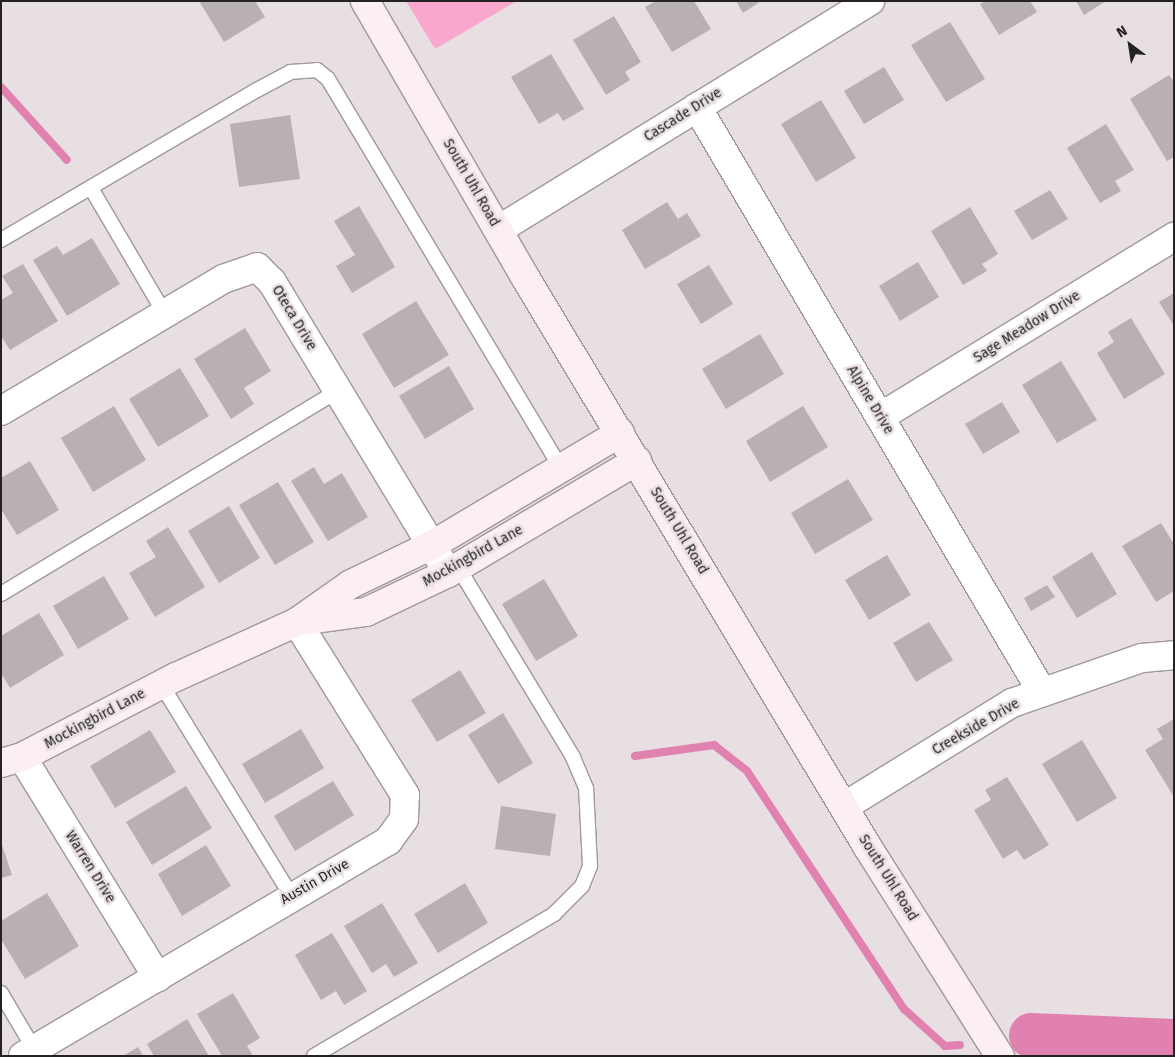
<!DOCTYPE html>
<html>
<head>
<meta charset="utf-8">
<style>
	body { margin:0 }
	#map { position:relative; width:1175px; height:1057px; overflow:hidden; background:#e8dfe3; font-family:"Fira Sans",sans-serif }
	div>[style] { position:absolute }
	[style*='--x'] { left:calc(var(--x)*1px); top:calc(var(--y)*1px); width:calc(var(--w)*1px); rotate:calc(var(--a)*1deg) }
	.green>* { inset:0; background:#faa7cd }
	.stream>* { height:8px; margin:-4px; padding:0 4px; transform-origin:4px; border-radius:4px; background:#e181af }
	.river>* { height:45px; margin:-22.5px; padding:0 22.5px; transform-origin:22.5px; border-radius:22.5px; background:#e181af }
	.building>* { inset:0; background:#b8b0b3 }
	.roads { filter:drop-shadow(1px 0 #a0989b) drop-shadow(-1px 0 #a0989b) drop-shadow(0 1px #a0989b) drop-shadow(0 -1px #a0989b) }
	.lane>* { height:14px; margin:-7px; padding:0 7px; transform-origin:7px; border-radius:7px; background:#fff }
	.street>* { height:28px; margin:-14px; padding:0 14px; transform-origin:14px; border-radius:14px; background:#fff }
	.secondary>* { height:28px; margin:-14px; padding:0 14px; transform-origin:14px; border-radius:14px; background:#fbeff4 }
	span { translate:-50% -50%; white-space:nowrap; text-align:center; line-height:1.15; -webkit-text-stroke:5px #e8dfe3; paint-order:stroke }
	.street-label { font-size:14px; color:#252224 }
	.frame { position:absolute; inset:0; border:2px solid #252224; pointer-events:none }
	.north { position:absolute; left:1105px; top:20px; width:50px; height:50px; -webkit-text-stroke:4px #e8dfe3; paint-order:stroke; rotate:329deg; font-size:14px; font-weight:700; line-height:20px; text-align:center; color:#252224 }
	.north::after { content:''; display:block; margin:auto; width:18px; height:22px; background:#252224; clip-path:polygon(50% 0,100% 100%,50% 72%,0 100%) }
</style>
</head>
<body>
<div id="map">
	<div class="green">
		<div style="clip-path:polygon(406px 1px,517px 1px,435px 49px)"></div>
	</div>
	<div class="stream">
		<div style="--x:1;--y:87;--w:98;--a:47.9"></div>
		<div style="--x:635;--y:756;--w:80;--a:-7.9"></div>
		<div style="--x:714;--y:745;--w:42;--a:38.2"></div>
		<div style="--x:747;--y:771;--w:285;--a:56.6"></div>
		<div style="--x:904;--y:1009;--w:55;--a:42.1"></div>
		<div style="--x:945;--y:1046;--w:15;--a:-4"></div>
	</div>
	<div class="river">
		<div style="--x:1031;--y:1035;--w:143;--a:2.4"></div>
	</div>
	<div class="building">
		<div style="clip-path:polygon(199px 1px,255px 1px,265px 17px,224px 42px)"></div>
		<div style="clip-path:polygon(656px 1px,694px 1px,711px 29px,672px 52px,645px 7px)"></div>
		<div style="clip-path:polygon(736px 1px,761px 1px,743px 13px)"></div>
		<div style="clip-path:polygon(986px 1px,1030px 1px,1037px 12px,999px 35px,980px 4px)"></div>
		<div style="clip-path:polygon(1076px 1px,1106px 1px,1084px 15px)"></div>
		<div style="clip-path:polygon(614px 16px,641px 62px,625px 72px,630px 80px,606px 95px,573px 40px)"></div>
		<div style="clip-path:polygon(950px 22px,985px 79px,946px 102px,911px 45px)"></div>
		<div style="clip-path:polygon(551px 54px,584px 109px,563px 121px,558px 113px,539px 124px,511px 77px)"></div>
		<div style="clip-path:polygon(884px 67px,904px 100px,864px 124px,844px 91px)"></div>
		<div style="clip-path:polygon(1169px 75px,1174px 82px,1174px 157px,1167px 161px,1130px 99px)"></div>
		<div style="clip-path:polygon(821px 100px,856px 158px,816px 182px,781px 124px)"></div>
		<div style="clip-path:polygon(290px 115px,300px 179px,239px 187px,230px 124px)"></div>
		<div style="clip-path:polygon(1106px 124px,1134px 170px,1115px 181px,1121px 191px,1100px 203px,1067px 148px)"></div>
		<div style="clip-path:polygon(1050px 190px,1068px 219px,1032px 240px,1014px 211px)"></div>
		<div style="clip-path:polygon(667px 202px,678px 219px,687px 213px,701px 236px,645px 269px,622px 230px)"></div>
		<div style="clip-path:polygon(359px 206px,395px 267px,352px 293px,336px 266px,355px 255px,334px 221px)"></div>
		<div style="clip-path:polygon(970px 207px,998px 254px,982px 264px,987px 271px,963px 285px,931px 231px)"></div>
		<div style="clip-path:polygon(92px 238px,120px 284px,67px 316px,33px 260px,57px 246px,63px 255px)"></div>
		<div style="clip-path:polygon(918px 262px,939px 297px,900px 321px,879px 286px)"></div>
		<div style="clip-path:polygon(23px 264px,58px 321px,10px 350px,1px 336px,1px 300px,13px 293px,2px 276px)"></div>
		<div style="clip-path:polygon(709px 265px,733px 304px,701px 324px,677px 284px)"></div>
		<div style="clip-path:polygon(1174px 293px,1174px 326px,1159px 302px)"></div>
		<div style="clip-path:polygon(416px 301px,449px 355px,394px 388px,362px 334px)"></div>
		<div style="clip-path:polygon(1131px 318px,1165px 374px,1124px 399px,1097px 353px,1114px 342px,1108px 332px)"></div>
		<div style="clip-path:polygon(245px 328px,271px 371px,244px 388px,254px 404px,231px 419px,194px 359px)"></div>
		<div style="clip-path:polygon(760px 334px,784px 374px,726px 409px,702px 369px)"></div>
		<div style="clip-path:polygon(1061px 361px,1097px 420px,1057px 443px,1022px 385px)"></div>
		<div style="clip-path:polygon(449px 366px,474px 409px,425px 439px,399px 396px)"></div>
		<div style="clip-path:polygon(180px 368px,209px 416px,158px 447px,129px 399px)"></div>
		<div style="clip-path:polygon(1002px 402px,1020px 432px,983px 454px,965px 424px)"></div>
		<div style="clip-path:polygon(114px 406px,146px 460px,93px 492px,61px 438px)"></div>
		<div style="clip-path:polygon(803px 406px,828px 447px,770px 482px,746px 441px)"></div>
		<div style="clip-path:polygon(30px 461px,59px 510px,17px 535px,1px 509px,1px 478px)"></div>
		<div style="clip-path:polygon(314px 467px,324px 484px,342px 473px,368px 517px,328px 541px,291px 481px)"></div>
		<div style="clip-path:polygon(848px 479px,873px 520px,815px 554px,791px 513px)"></div>
		<div style="clip-path:polygon(278px 482px,314px 542px,275px 565px,239px 505px)"></div>
		<div style="clip-path:polygon(229px 506px,260px 558px,219px 583px,188px 531px)"></div>
		<div style="clip-path:polygon(1161px 523px,1174px 544px,1174px 591px,1156px 602px,1122px 546px)"></div>
		<div style="clip-path:polygon(168px 527px,205px 587px,155px 617px,129px 573px,156px 557px,146px 541px)"></div>
		<div style="clip-path:polygon(1092px 552px,1117px 594px,1077px 618px,1052px 577px)"></div>
		<div style="clip-path:polygon(887px 555px,911px 595px,869px 620px,845px 580px)"></div>
		<div style="clip-path:polygon(104px 576px,129px 619px,78px 649px,53px 606px)"></div>
		<div style="clip-path:polygon(544px 579px,578px 636px,536px 661px,502px 604px)"></div>
		<div style="clip-path:polygon(1047px 585px,1055px 597px,1031px 611px,1024px 598px)"></div>
		<div style="clip-path:polygon(39px 613px,64px 655px,10px 688px,1px 673px,1px 636px)"></div>
		<div style="clip-path:polygon(929px 622px,953px 660px,916px 682px,893px 643px)"></div>
		<div style="clip-path:polygon(460px 670px,486px 713px,437px 742px,411px 700px)"></div>
		<div style="clip-path:polygon(503px 713px,533px 763px,498px 784px,468px 735px)"></div>
		<div style="clip-path:polygon(1174px 719px,1174px 797px,1145px 750px,1163px 739px,1157px 729px)"></div>
		<div style="clip-path:polygon(301px 729px,324px 768px,265px 803px,242px 764px)"></div>
		<div style="clip-path:polygon(150px 730px,176px 772px,115px 808px,90px 766px)"></div>
		<div style="clip-path:polygon(1082px 740px,1117px 798px,1077px 822px,1042px 764px)"></div>
		<div style="clip-path:polygon(1007px 777px,1049px 845px,1024px 860px,1017px 850px,1003px 859px,974px 810px,991px 800px,985px 790px)"></div>
		<div style="clip-path:polygon(333px 781px,354px 815px,295px 851px,274px 816px)"></div>
		<div style="clip-path:polygon(186px 786px,212px 828px,152px 865px,126px 822px)"></div>
		<div style="clip-path:polygon(501px 806px,556px 814px,550px 856px,495px 849px)"></div>
		<div style="clip-path:polygon(1px 842px,12px 875px,1px 878px)"></div>
		<div style="clip-path:polygon(206px 845px,231px 886px,182px 916px,158px 874px)"></div>
		<div style="clip-path:polygon(465px 883px,488px 923px,438px 953px,414px 914px)"></div>
		<div style="clip-path:polygon(47px 893px,79px 946px,25px 979px,1px 939px,1px 921px)"></div>
		<div style="clip-path:polygon(382px 903px,418px 963px,394px 977px,386px 964px,372px 973px,344px 926px)"></div>
		<div style="clip-path:polygon(332px 933px,367px 991px,344px 1005px,336px 991px,321px 1000px,295px 955px)"></div>
		<div style="clip-path:polygon(233px 993px,260px 1038px,247px 1046px,253px 1056px,222px 1056px,197px 1014px)"></div>
		<div style="clip-path:polygon(187px 1019px,209px 1056px,154px 1056px,147px 1044px)"></div>
		<div style="clip-path:polygon(138px 1047px,143px 1056px,123px 1056px)"></div>
	</div>
	<div class="roads">
		<div class="lane">
			<div style="--x:91;--y:188;--w:146;--a:59.6"></div>
			<div style="--x:1;--y:240;--w:294;--a:-30.4"></div>
			<div style="--x:255;--y:91;--w:40;--a:-28"></div>
			<div style="--x:290;--y:72;--w:27;--a:-4"></div>
			<div style="--x:317;--y:70;--w:14;--a:39"></div>
			<div style="--x:328;--y:79;--w:453;--a:59.1"></div>
			<div style="--x:1;--y:594;--w:393;--a:-31.1"></div>
			<div style="--x:161;--y:684;--w:248;--a:58.4"></div>
			<div style="--x:1;--y:993;--w:65;--a:59.5"></div>
			<div style="--x:314;--y:1056;--w:279;--a:-30.6"></div>
			<div style="--x:554;--y:914;--w:40;--a:-45"></div>
			<div style="--x:582;--y:886;--w:22;--a:-68"></div>
			<div style="--x:590;--y:866;--w:78;--a:-92.9"></div>
			<div style="--x:586;--y:788;--w:34;--a:-113"></div>
			<div style="--x:573;--y:757;--w:222;--a:-121.2"></div>
		</div>
		<div class="street">
			<div style="--x:697;--y:107;--w:679;--a:59.47"></div>
			<div style="--x:498;--y:230;--w:437;--a:-31.6"></div>
			<div style="--x:1;--y:411;--w:258;--a:-30.7"></div>
			<div style="--x:223;--y:279;--w:36;--a:-19"></div>
			<div style="--x:257;--y:267;--w:21;--a:45"></div>
			<div style="--x:272;--y:282;--w:340;--a:58.8"></div>
			<div style="--x:880;--y:417;--w:345;--a:-31.5"></div>
			<div style="--x:22;--y:757;--w:259;--a:58.4"></div>
			<div style="--x:845;--y:806;--w:196;--a:-31.7"></div>
			<div style="--x:1012;--y:703;--w:138;--a:-19.1"></div>
			<div style="--x:1142;--y:658;--w:32;--a:-5"></div>
			<div style="--x:23;--y:1056;--w:424;--a:-30.5"></div>
			<div style="--x:388;--y:841;--w:27;--a:-54"></div>
			<div style="--x:404;--y:819;--w:24;--a:-88"></div>
			<div style="--x:405;--y:795;--w:204;--a:-122"></div>
		</div>
		<div class="secondary">
			<div style="--x:365;--y:1;--w:319;--a:59.9"></div>
			<div style="--x:525;--y:277;--w:664;--a:58.99"></div>
			<div style="--x:867;--y:846;--w:249;--a:57.7"></div>
			<div style="--x:301;--y:621;--w:66;--a:-7.9"></div>
			<div style="--x:366;--y:612;--w:91;--a:-25.4"></div>
			<div style="--x:448;--y:573;--w:220;--a:-30.7"></div>
			<div style="--x:1;--y:763;--w:22;--a:-16"></div>
			<div style="--x:22;--y:757;--w:174;--a:-27.5"></div>
			<div style="--x:176;--y:677;--w:133;--a:-24.4"></div>
			<div style="--x:297;--y:622;--w:66;--a:-35.1"></div>
			<div style="--x:351;--y:584;--w:90;--a:-25.7"></div>
			<div style="--x:432;--y:545;--w:219;--a:-30.8"></div>
		</div>
	</div>
	<div class="street-label">
		<span style="left:683px;top:115px;rotate:-32deg">Cascade Drive</span>
		<span style="left:471px;top:183px;rotate:60deg">South Uhl Road</span>
		<span style="left:294px;top:318px;rotate:59deg">Oteca Drive</span>
		<span style="left:1027px;top:327px;rotate:-32deg">Sage Meadow Drive</span>
		<span style="left:870px;top:400px;rotate:59deg">Alpine Drive</span>
		<span style="left:679px;top:531px;rotate:59deg">South Uhl Road</span>
		<span style="left:473px;top:556px;rotate:-29deg">Mockingbird Lane</span>
		<span style="left:95px;top:719px;rotate:-28deg">Mockingbird Lane</span>
		<span style="left:976px;top:727px;rotate:-30deg">Creekside Drive</span>
		<span style="left:90px;top:867px;rotate:58deg">Warren Drive</span>
		<span style="left:888px;top:878px;rotate:58deg">South Uhl Road</span>
		<span style="left:315px;top:882px;rotate:-30deg">Austin Drive</span>
	</div>
	<div class="frame"></div>
	<div class="north">N</div>
</div>
</body>
</html>
